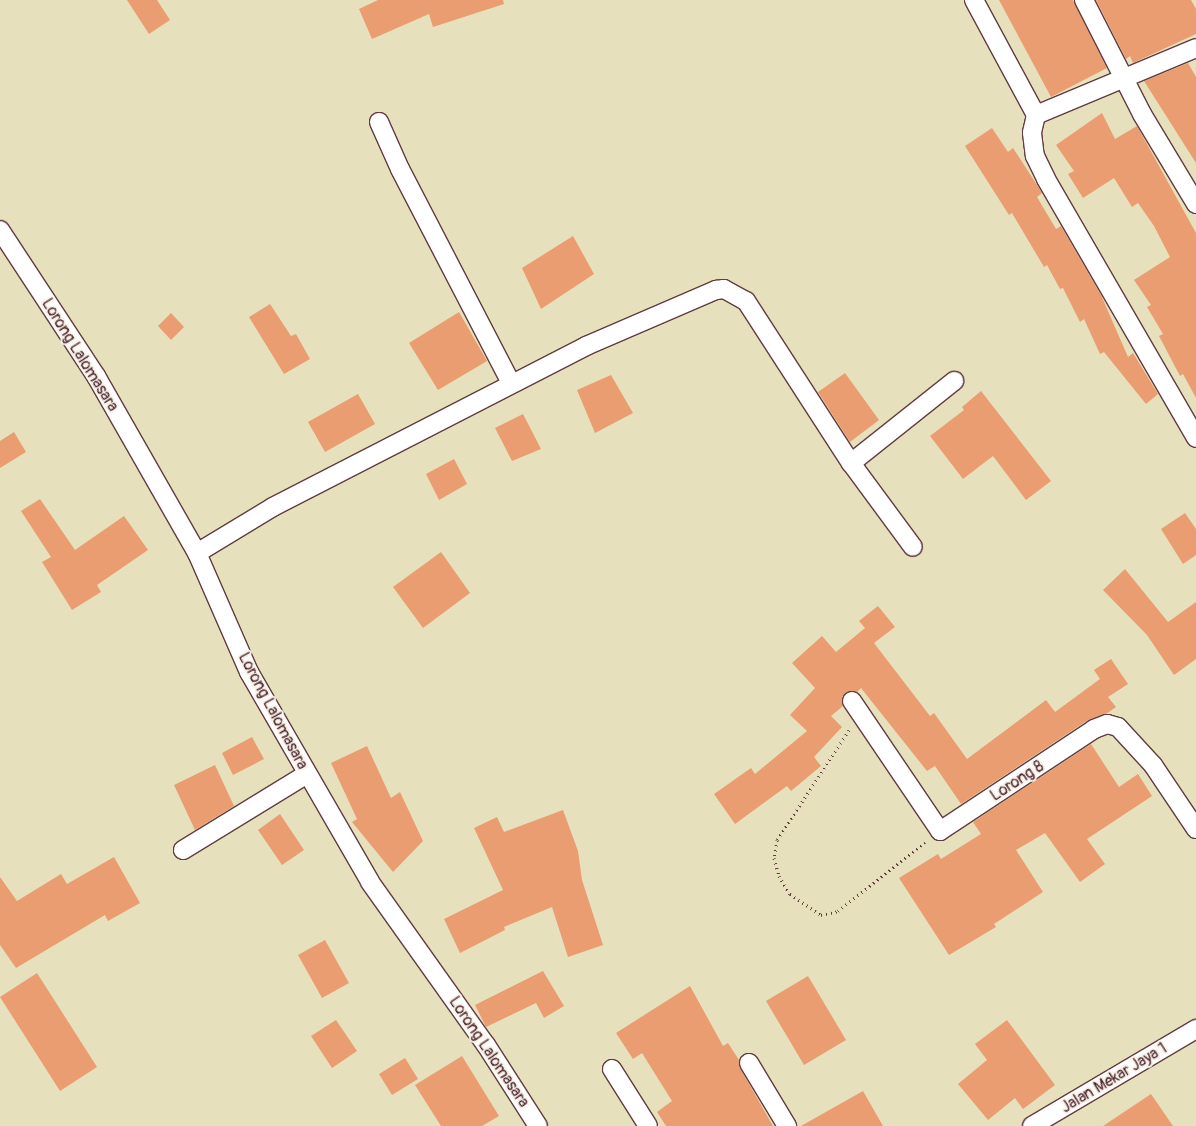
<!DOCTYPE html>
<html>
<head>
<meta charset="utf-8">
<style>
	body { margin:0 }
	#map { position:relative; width:1196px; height:1126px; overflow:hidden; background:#e7e0bc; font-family:Pangolin,sans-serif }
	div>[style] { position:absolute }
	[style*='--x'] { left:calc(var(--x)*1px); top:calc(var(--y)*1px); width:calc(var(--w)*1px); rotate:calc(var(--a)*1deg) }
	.building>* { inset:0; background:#ea9d70 }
	.path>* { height:3px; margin-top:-1.5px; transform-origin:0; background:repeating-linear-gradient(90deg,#623c41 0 1px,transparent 0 5px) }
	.roads { filter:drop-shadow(1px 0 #623c41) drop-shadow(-1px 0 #623c41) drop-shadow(0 1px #623c41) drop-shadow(0 -1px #623c41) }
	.street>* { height:18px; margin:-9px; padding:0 9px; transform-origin:9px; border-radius:9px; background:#fff }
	span { translate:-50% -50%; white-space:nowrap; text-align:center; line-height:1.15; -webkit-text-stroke:4px #f7f3e8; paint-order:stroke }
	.street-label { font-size:16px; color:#4a1f2b }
</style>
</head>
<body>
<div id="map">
	<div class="building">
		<div style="clip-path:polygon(127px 0,157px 0,170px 20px,149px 34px)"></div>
		<div style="clip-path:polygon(378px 0,503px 0,504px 4px,433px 27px,429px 14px,372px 39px,359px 9px)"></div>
		<div style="clip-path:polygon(999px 0,1073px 0,1107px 68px,1051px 97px)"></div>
		<div style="clip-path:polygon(1096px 0,1191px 0,1196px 9px,1196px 34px,1133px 63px,1130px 56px,1126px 59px)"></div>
		<div style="clip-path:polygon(1188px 63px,1196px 77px,1196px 163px,1144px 81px)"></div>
		<div style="clip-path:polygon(1102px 113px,1115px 139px,1137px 126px,1196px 233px,1196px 398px,1183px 374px,1180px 376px,1159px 336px,1163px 334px,1147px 307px,1151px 305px,1134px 280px,1170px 257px,1154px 226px,1138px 203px,1132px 207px,1114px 178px,1083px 198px,1068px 174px,1074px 171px,1056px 145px)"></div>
		<div style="clip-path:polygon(992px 128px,1008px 152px,1013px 148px,1039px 188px,1042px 193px,1037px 197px,1056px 229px,1061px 226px,1101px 295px,1128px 357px,1133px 353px,1158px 394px,1146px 404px,1104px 352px,1100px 354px,1084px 319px,1080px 322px,1063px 288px,1060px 289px,1047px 265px,1044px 267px,1012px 213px,1009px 215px,965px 146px)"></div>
		<div style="clip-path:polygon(573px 236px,594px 274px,541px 309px,522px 268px)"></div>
		<div style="clip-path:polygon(270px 304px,291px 336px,296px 334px,310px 359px,284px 374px,249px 317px)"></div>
		<div style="clip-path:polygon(459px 312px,487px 361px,438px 390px,409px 343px)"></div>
		<div style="clip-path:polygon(171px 313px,184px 327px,171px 340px,158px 326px)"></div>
		<div style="clip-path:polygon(845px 373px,879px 420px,850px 442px,818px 392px)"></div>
		<div style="clip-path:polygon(611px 375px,633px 413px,595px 433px,577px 390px)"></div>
		<div style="clip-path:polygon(981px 391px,1051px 481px,1026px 500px,993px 456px,963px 479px,930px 436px,964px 410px,962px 407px)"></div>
		<div style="clip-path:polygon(358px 394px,375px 424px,325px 452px,308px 422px)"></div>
		<div style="clip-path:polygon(523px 414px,541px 449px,512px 461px,495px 428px)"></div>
		<div style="clip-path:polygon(14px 432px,26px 452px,0 468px,0 441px)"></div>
		<div style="clip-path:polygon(454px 459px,467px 484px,439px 500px,426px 474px)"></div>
		<div style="clip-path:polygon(40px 499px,75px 550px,124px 516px,148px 550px,97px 585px,101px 592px,72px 610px,42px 562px,51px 557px,21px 511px)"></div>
		<div style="clip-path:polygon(1185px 513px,1196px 529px,1196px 555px,1183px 564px,1161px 529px)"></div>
		<div style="clip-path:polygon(441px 552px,470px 593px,423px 628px,393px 587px)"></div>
		<div style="clip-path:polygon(1125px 569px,1168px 622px,1196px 602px,1196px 659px,1174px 675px,1147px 635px,1103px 590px)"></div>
		<div style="clip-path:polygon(878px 606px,895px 627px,874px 643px,930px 716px,934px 713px,967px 759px,1046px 700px,1055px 712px,1100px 679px,1094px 670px,1111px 659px,1128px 684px,1108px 697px,1116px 707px,1106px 714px,1088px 720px,961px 804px,935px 766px,927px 771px,861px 688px,857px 692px,846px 692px,842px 697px,843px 706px,831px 716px,842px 727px,814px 757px,821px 766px,791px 791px,787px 786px,735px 824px,714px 794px,751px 768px,755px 774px,807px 731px,790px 715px,815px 688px,792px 663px,822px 636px,836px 652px,865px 628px,859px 621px)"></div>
		<div style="clip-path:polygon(252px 737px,264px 759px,233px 775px,222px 753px)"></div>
		<div style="clip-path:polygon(1091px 744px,1119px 787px,1138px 774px,1152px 796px,1087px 839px,1105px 864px,1080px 882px,1045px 833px,1016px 850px,1043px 892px,994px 924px,996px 927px,949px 955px,899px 878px,938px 854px,941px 859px,981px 834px,973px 822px)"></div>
		<div style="clip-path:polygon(367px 746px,391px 798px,400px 792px,423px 841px,393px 872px,352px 822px,357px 819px,331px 763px)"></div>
		<div style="clip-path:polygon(215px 765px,234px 806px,195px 830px,174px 785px)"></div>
		<div style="clip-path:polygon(563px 810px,578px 851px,582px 880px,603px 945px,568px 957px,552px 907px,504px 927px,505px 930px,460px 953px,444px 919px,503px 890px,474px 828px,497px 817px,504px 832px)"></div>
		<div style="clip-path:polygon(280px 814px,304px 850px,282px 865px,258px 830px)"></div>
		<div style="clip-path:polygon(114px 857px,140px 903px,108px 921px,105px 915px,16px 968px,0 945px,0 877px,17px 901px,61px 874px,67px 884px)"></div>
		<div style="clip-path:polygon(325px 940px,349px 983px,322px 998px,298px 955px)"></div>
		<div style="clip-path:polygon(543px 971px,564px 1006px,544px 1018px,536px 1003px,486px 1027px,475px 1005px)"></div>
		<div style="clip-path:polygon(37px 973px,97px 1067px,60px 1091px,0 997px)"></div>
		<div style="clip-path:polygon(808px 976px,846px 1040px,804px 1065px,766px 1001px)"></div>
		<div style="clip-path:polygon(690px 986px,723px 1046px,728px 1043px,739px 1060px,740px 1068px,773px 1126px,666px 1126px,657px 1112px,672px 1101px,642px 1053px,633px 1059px,616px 1033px)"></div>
		<div style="clip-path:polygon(336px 1020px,357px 1051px,332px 1068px,311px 1036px)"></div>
		<div style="clip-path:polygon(1007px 1020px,1055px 1085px,1023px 1109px,1015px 1098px,988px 1120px,958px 1084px,987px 1060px,975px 1044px)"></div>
		<div style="clip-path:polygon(462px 1056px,499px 1116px,482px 1126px,441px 1126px,415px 1085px)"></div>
		<div style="clip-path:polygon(405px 1058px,418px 1079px,392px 1095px,379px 1074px)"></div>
		<div style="clip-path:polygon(863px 1091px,883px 1126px,801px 1126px)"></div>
		<div style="clip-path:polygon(1151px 1094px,1173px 1126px,1103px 1126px)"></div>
	</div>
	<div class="path">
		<div style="--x:849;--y:730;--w:131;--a:123.2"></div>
		<div style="--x:777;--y:840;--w:18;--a:99"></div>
		<div style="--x:774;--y:858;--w:19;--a:74"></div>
		<div style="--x:779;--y:876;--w:21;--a:59"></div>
		<div style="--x:790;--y:894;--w:37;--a:34"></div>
		<div style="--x:821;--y:915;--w:17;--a:-13"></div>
		<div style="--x:838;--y:911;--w:111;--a:-38.4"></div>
	</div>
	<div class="roads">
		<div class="street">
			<div style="--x:974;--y:0;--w:131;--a:61.7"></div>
			<div style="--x:1036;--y:115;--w:18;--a:103"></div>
			<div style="--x:1032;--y:133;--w:23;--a:83"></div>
			<div style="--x:1035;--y:156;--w:25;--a:64"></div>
			<div style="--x:1046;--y:179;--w:299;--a:59.9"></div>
			<div style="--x:1084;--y:0;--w:128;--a:63"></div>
			<div style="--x:1142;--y:114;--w:105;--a:59"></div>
			<div style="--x:1036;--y:115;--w:173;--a:-22.7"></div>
			<div style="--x:379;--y:122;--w:51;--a:65.9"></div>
			<div style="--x:400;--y:169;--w:241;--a:62.6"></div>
			<div style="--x:0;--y:230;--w:175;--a:56.7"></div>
			<div style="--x:96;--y:376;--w:204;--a:60.3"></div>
			<div style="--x:197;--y:553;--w:130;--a:66.4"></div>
			<div style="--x:249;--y:672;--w:242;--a:60"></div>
			<div style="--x:370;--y:882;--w:200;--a:54.6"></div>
			<div style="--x:486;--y:1045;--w:96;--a:57.3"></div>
			<div style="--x:851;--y:463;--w:132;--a:-38.5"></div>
			<div style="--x:197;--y:553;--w:89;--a:-31.2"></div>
			<div style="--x:273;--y:507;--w:352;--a:-27.2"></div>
			<div style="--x:586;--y:346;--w:142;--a:-23.3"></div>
			<div style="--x:716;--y:290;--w:8;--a:-7"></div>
			<div style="--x:724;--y:289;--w:25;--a:29"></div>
			<div style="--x:746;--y:301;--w:193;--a:57.1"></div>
			<div style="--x:851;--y:463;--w:104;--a:53.6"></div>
			<div style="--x:852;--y:701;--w:157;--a:55.9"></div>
			<div style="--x:940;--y:831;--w:185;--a:-33.5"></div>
			<div style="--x:1094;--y:729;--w:14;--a:-21"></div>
			<div style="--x:1107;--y:724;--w:11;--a:15"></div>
			<div style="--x:1118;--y:727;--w:52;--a:47.4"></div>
			<div style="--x:1153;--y:765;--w:77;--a:56.1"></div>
			<div style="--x:183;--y:850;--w:145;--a:-31.5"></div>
			<div style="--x:749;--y:1063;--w:74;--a:58.9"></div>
			<div style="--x:612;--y:1069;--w:67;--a:57.7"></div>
			<div style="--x:1032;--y:1126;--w:191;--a:-30.6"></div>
		</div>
	</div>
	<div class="street-label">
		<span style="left:80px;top:355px;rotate:58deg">Lorong Lalomasara</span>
		<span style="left:273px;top:711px;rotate:62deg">Lorong Lalomasara</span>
		<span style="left:1017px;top:781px;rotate:-33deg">Lorong 8</span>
		<span style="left:489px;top:1052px;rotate:56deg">Lorong Lalomasara</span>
		<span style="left:1114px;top:1078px;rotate:-31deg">Jalan Mekar Jaya 1</span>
	</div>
</div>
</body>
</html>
